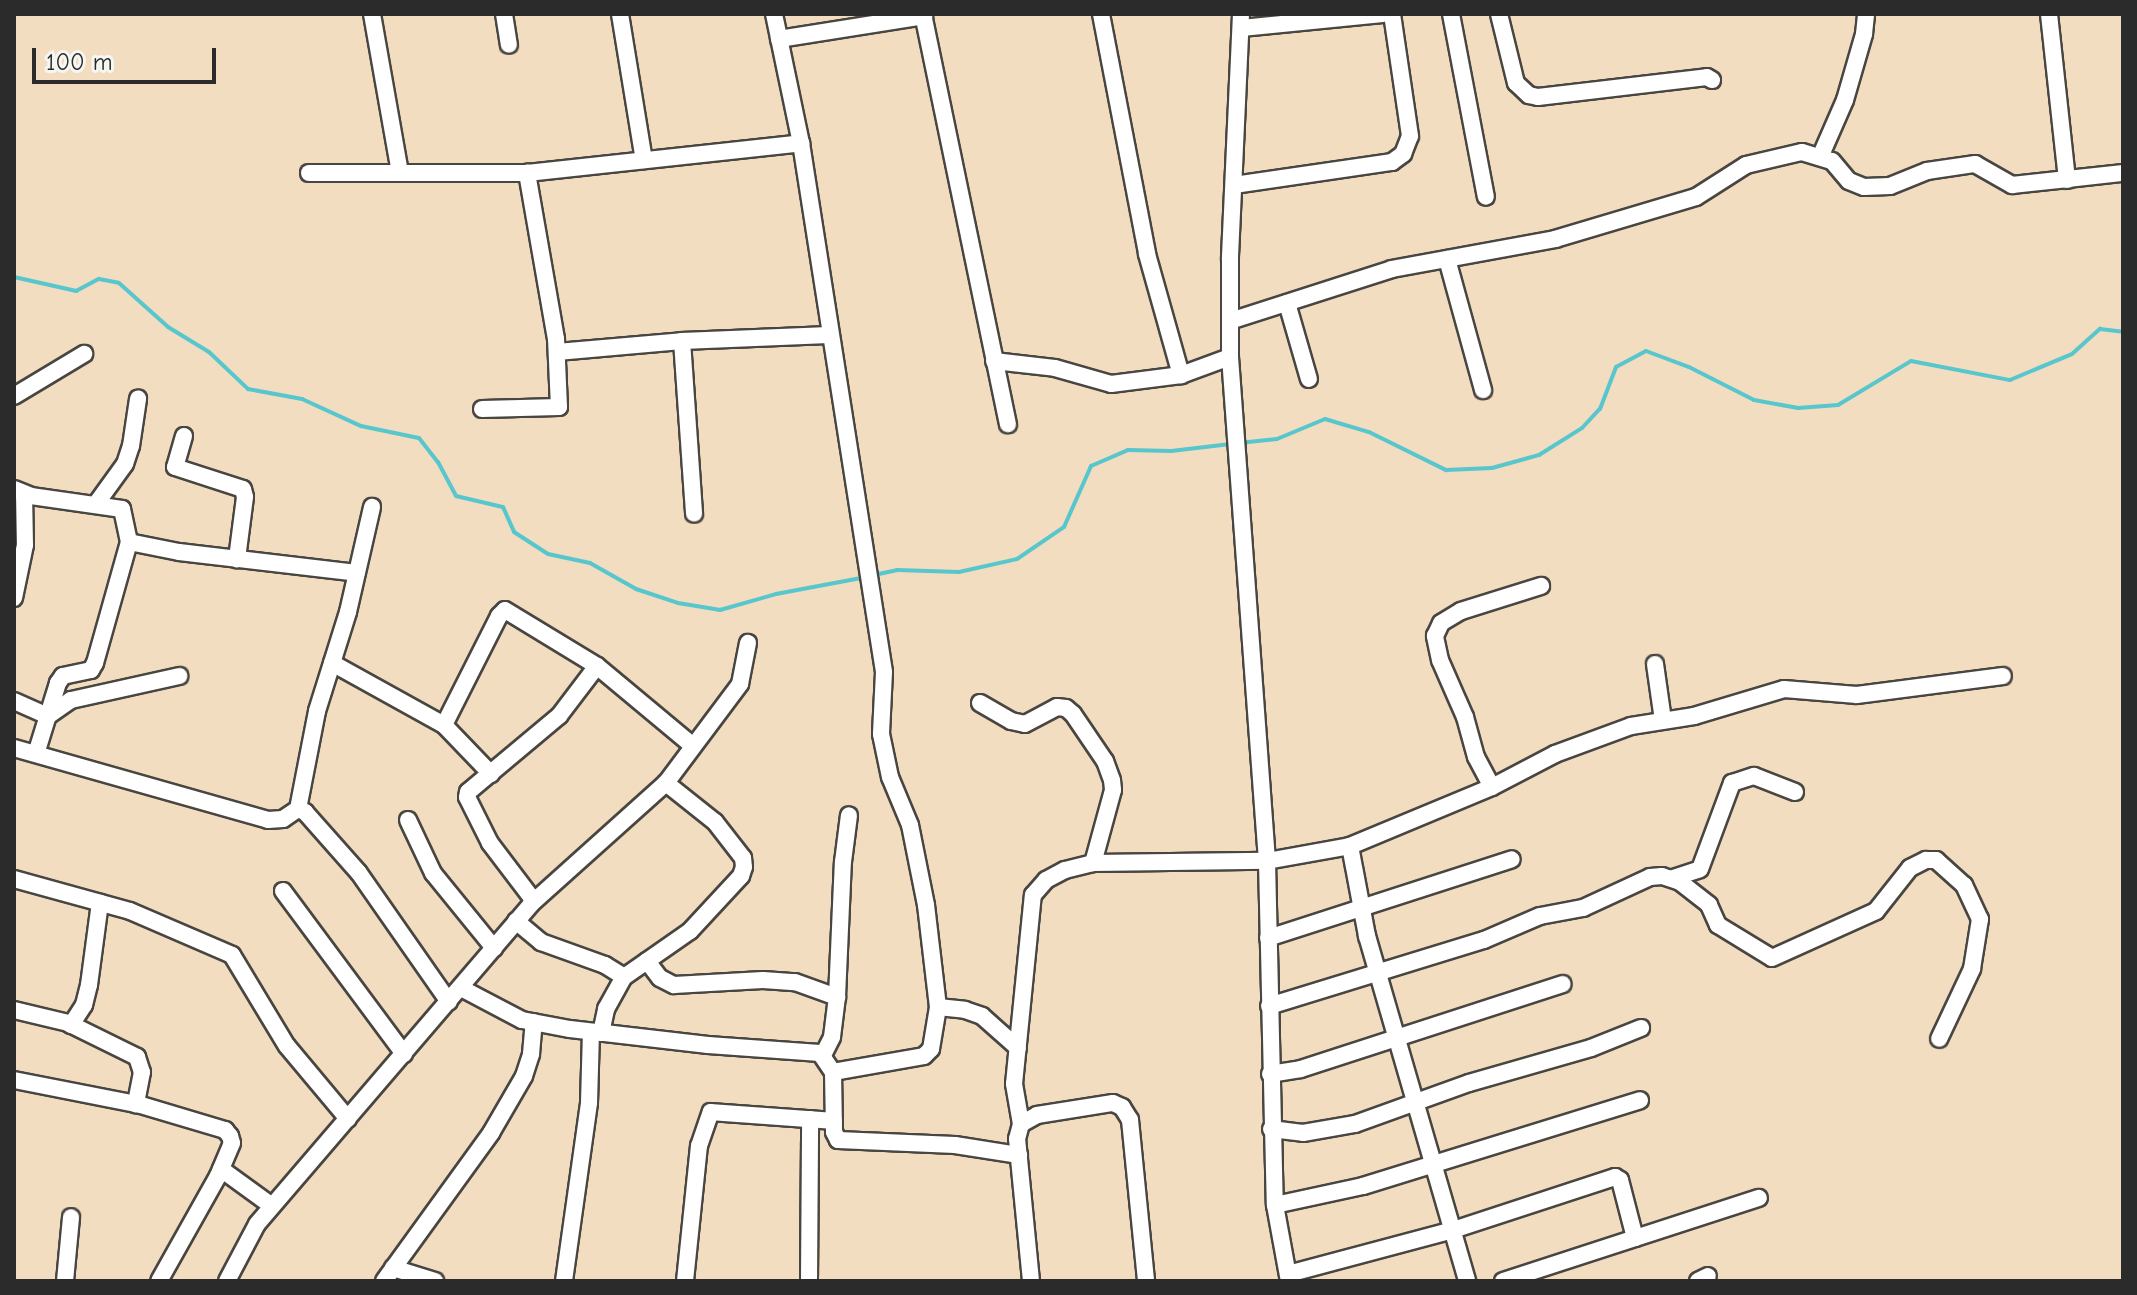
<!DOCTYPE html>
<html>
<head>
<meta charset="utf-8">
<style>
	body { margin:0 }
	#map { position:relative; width:2137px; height:1295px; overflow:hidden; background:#f2ddc0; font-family:"Comic Neue",sans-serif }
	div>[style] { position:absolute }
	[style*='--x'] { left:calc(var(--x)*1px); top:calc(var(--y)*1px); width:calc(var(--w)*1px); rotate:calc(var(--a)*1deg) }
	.stream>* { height:4px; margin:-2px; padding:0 2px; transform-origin:2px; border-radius:2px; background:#58c6cd }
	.roads { filter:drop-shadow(2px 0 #494641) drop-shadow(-2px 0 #494641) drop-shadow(0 2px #494641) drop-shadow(0 -2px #494641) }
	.minor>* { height:16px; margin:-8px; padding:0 8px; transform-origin:8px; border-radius:8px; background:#fff }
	span { translate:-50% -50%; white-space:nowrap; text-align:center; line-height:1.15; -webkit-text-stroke:6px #f6f6f2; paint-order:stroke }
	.frame { position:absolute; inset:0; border:16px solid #2b2b2b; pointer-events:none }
	.scale { position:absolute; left:32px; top:48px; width:184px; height:36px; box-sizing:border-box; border:4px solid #2b2b2b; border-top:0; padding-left:10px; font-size:24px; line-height:28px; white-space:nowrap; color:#2b2b2b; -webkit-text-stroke:6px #f6f6f2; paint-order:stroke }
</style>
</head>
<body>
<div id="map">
	<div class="stream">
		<div style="--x:14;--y:277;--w:64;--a:12.7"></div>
		<div style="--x:76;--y:291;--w:26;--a:-28"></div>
		<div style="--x:99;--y:279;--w:20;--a:11"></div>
		<div style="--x:119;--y:283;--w:66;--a:41.9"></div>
		<div style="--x:168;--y:327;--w:48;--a:31.4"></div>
		<div style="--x:209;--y:352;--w:54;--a:43.5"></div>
		<div style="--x:248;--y:389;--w:55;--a:10.5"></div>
		<div style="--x:302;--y:399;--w:65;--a:24.6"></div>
		<div style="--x:361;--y:426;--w:59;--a:11.7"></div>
		<div style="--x:419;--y:438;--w:31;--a:52"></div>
		<div style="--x:438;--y:462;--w:38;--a:62"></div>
		<div style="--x:456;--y:496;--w:48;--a:13.2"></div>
		<div style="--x:503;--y:507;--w:27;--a:66"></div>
		<div style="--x:514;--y:532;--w:40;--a:32.9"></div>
		<div style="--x:548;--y:554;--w:43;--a:12.1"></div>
		<div style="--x:590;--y:563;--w:53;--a:29.5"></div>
		<div style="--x:636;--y:589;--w:44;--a:18.4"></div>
		<div style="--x:678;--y:603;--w:43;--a:9.5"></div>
		<div style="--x:720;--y:610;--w:58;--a:-15.9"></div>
		<div style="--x:776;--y:594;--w:92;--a:-10.7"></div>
		<div style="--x:1239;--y:443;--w:38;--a:-6"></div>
		<div style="--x:1277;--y:439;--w:52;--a:-22.6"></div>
		<div style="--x:1325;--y:419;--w:46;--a:16.5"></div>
		<div style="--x:1369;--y:432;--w:86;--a:26.3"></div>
		<div style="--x:1446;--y:470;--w:46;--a:-2.5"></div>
		<div style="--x:1492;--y:468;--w:49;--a:-15.5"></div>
		<div style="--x:1539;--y:455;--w:51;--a:-32.1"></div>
		<div style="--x:1582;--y:428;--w:26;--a:-47"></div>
		<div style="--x:1600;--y:409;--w:45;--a:-69.1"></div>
		<div style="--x:1616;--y:367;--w:34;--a:-28"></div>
		<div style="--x:1646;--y:351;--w:46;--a:20.4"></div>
		<div style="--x:1689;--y:367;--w:73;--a:26.9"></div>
		<div style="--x:1754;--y:400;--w:45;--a:10.3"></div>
		<div style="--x:1798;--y:408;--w:40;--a:-4.3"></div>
		<div style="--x:1838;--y:405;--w:85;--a:-31.1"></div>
		<div style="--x:1911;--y:361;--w:101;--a:10.9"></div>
		<div style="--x:2010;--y:380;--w:67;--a:-22.8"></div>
		<div style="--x:2072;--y:354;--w:38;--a:-42"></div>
		<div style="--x:2100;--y:329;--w:23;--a:7"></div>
		<div style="--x:874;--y:575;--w:24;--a:-12"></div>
		<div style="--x:897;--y:570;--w:62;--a:1.8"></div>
		<div style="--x:959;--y:572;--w:59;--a:-12.6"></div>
		<div style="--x:1017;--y:559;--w:57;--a:-34.2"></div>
		<div style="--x:1064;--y:527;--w:67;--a:-66.1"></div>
		<div style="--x:1091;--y:466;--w:40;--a:-23.4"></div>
		<div style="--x:1128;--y:450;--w:43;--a:1.3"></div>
		<div style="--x:1171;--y:451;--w:60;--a:-6.7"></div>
	</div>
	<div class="roads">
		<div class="minor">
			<div style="--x:372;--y:14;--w:161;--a:80"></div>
			<div style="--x:504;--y:14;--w:31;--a:81"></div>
			<div style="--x:620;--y:14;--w:148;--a:80.7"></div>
			<div style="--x:774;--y:14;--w:132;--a:78.2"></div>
			<div style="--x:801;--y:143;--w:535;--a:81.08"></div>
			<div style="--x:884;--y:672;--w:62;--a:92.8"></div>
			<div style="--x:881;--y:734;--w:44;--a:78.2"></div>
			<div style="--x:890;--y:777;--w:52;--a:67.4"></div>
			<div style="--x:910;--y:825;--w:82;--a:78.7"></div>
			<div style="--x:926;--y:905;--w:103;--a:83.3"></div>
			<div style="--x:923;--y:14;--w:419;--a:78.3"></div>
			<div style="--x:1101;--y:14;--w:244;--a:79.1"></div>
			<div style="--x:1147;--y:254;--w:126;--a:74.3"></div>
			<div style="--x:1241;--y:14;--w:246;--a:92.6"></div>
			<div style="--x:1230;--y:260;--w:97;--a:90"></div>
			<div style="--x:1230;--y:357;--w:505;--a:85.8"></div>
			<div style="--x:1267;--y:861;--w:344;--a:88.7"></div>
			<div style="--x:1275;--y:1205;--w:77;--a:79.6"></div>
			<div style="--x:1451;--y:14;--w:186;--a:79.2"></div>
			<div style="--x:1499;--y:14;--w:71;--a:76.2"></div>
			<div style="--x:1516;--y:83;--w:18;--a:43"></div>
			<div style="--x:1529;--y:95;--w:9;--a:13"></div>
			<div style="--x:1538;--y:97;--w:170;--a:-6.7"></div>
			<div style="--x:1707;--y:77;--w:6;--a:31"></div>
			<div style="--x:2049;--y:14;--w:167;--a:83.8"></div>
			<div style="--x:1242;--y:28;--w:141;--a:-5.7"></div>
			<div style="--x:779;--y:39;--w:147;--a:-9"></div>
			<div style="--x:1821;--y:155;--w:60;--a:-66.4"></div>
			<div style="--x:1845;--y:100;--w:69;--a:-73.9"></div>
			<div style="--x:1864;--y:34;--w:20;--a:-84"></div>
			<div style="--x:309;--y:173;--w:218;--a:0"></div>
			<div style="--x:527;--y:173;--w:276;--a:-6.2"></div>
			<div style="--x:1234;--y:185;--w:160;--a:-8.3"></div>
			<div style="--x:1392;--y:162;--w:14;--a:-36"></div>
			<div style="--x:1403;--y:154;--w:19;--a:-69"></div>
			<div style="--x:1410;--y:136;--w:123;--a:-98.4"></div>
			<div style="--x:1447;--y:259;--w:136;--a:74.6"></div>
			<div style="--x:1287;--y:303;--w:79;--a:73.9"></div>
			<div style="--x:1230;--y:321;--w:170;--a:-17.8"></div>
			<div style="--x:1392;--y:269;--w:166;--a:-10.4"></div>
			<div style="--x:1555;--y:239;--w:147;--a:-16.6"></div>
			<div style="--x:1696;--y:197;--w:59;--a:-32.6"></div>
			<div style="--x:1746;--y:165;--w:57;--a:-13.1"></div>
			<div style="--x:1802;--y:152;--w:31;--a:17"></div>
			<div style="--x:1832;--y:161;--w:26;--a:50"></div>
			<div style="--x:1849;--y:181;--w:16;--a:22"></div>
			<div style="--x:1864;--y:187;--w:26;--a:-2"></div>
			<div style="--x:1890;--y:186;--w:40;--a:-22"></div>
			<div style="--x:1927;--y:171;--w:49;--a:-8.3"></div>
			<div style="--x:1975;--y:164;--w:43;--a:29.6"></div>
			<div style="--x:2012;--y:185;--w:112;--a:-6.2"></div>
			<div style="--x:682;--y:341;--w:173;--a:86"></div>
			<div style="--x:557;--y:352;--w:125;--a:-5"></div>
			<div style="--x:682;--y:341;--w:147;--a:-2.3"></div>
			<div style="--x:994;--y:361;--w:61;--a:6.5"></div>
			<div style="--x:1055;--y:368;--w:58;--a:15.9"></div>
			<div style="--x:1111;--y:384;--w:71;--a:-7.3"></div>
			<div style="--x:1181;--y:375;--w:52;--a:-20.2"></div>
			<div style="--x:14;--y:396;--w:82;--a:-31"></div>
			<div style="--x:482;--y:409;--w:77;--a:-1.5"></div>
			<div style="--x:559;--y:407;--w:68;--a:-92.5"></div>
			<div style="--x:556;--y:339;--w:169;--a:-99.9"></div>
			<div style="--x:184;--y:436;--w:32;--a:106"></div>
			<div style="--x:175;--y:467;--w:71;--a:17.9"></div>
			<div style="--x:243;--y:489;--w:8;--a:76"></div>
			<div style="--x:245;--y:497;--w:63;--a:97.4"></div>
			<div style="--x:14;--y:489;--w:18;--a:22"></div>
			<div style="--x:31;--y:496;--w:92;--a:8.1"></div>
			<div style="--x:122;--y:509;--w:34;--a:78"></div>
			<div style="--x:129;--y:542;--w:126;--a:105.7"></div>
			<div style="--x:95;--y:663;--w:8;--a:120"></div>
			<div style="--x:91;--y:670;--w:29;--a:168"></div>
			<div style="--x:63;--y:676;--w:9;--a:126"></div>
			<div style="--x:58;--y:683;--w:74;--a:107.2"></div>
			<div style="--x:96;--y:504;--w:49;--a:-54.1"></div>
			<div style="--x:125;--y:464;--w:19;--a:-72"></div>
			<div style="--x:131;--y:446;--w:48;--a:-81.5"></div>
			<div style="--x:129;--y:542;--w:51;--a:11.3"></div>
			<div style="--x:179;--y:552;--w:179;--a:6.7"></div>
			<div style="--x:14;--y:598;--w:54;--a:-78.3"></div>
			<div style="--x:25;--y:545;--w:51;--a:-91.1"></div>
			<div style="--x:332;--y:663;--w:128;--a:29"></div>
			<div style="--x:444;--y:725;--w:68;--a:46.2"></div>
			<div style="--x:1655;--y:664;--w:57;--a:81.9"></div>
			<div style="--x:14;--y:701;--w:37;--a:24"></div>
			<div style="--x:48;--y:716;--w:28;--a:-35"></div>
			<div style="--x:71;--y:700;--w:111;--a:-12.5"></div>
			<div style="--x:980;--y:703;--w:36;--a:30"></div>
			<div style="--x:1011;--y:721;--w:14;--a:12"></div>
			<div style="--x:1025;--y:724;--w:36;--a:-28"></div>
			<div style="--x:1057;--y:707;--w:9;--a:6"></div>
			<div style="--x:1066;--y:708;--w:9;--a:41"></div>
			<div style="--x:1073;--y:714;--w:57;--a:55.8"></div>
			<div style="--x:1105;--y:761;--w:20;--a:70"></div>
			<div style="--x:1112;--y:780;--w:10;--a:84"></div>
			<div style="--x:1113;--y:790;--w:76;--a:105.3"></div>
			<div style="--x:1093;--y:863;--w:174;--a:-0.7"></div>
			<div style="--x:1267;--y:861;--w:84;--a:-10.2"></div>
			<div style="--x:1350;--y:846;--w:154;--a:-22.6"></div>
			<div style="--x:1492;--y:787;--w:71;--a:-27.6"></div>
			<div style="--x:1555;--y:754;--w:81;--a:-20.2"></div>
			<div style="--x:1631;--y:726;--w:64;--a:-9"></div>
			<div style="--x:1694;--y:716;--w:94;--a:-16.7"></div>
			<div style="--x:1784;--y:689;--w:73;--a:4.7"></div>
			<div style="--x:1857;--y:695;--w:147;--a:-7.4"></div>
			<div style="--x:444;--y:725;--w:122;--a:-63.2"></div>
			<div style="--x:499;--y:616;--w:8;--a:-45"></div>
			<div style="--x:505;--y:610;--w:108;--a:31.3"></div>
			<div style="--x:597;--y:666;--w:125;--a:39.8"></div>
			<div style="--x:14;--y:748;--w:264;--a:15.8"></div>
			<div style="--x:268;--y:820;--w:15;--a:-4"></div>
			<div style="--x:283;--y:819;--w:18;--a:-34"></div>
			<div style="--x:298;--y:809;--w:8;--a:23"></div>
			<div style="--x:305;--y:812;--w:81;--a:48.5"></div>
			<div style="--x:359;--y:873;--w:157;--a:55.1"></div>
			<div style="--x:1492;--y:787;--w:34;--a:-118"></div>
			<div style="--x:1476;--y:757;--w:41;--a:-105.4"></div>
			<div style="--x:1465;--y:717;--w:62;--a:-113.7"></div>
			<div style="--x:1440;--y:660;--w:25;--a:-102"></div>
			<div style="--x:1435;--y:636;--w:14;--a:-65"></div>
			<div style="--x:1441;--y:623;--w:23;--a:-31"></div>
			<div style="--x:1461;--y:611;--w:84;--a:-17.4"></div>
			<div style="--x:298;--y:809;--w:100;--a:-79"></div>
			<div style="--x:317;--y:711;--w:104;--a:-72.6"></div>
			<div style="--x:348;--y:612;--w:108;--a:-77.1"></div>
			<div style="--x:408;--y:820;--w:59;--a:64.7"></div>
			<div style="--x:433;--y:873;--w:97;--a:50.9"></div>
			<div style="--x:1350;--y:846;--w:92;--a:79.3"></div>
			<div style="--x:1367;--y:936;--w:359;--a:73.8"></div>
			<div style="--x:1673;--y:878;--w:28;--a:-18"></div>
			<div style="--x:1700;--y:869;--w:92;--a:-69.6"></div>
			<div style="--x:1732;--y:783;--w:23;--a:-18"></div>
			<div style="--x:1754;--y:776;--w:44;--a:21.3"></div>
			<div style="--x:14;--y:879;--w:120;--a:15.4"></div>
			<div style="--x:130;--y:911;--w:111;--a:23.3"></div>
			<div style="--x:232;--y:955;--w:106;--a:58.9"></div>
			<div style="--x:287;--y:1046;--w:95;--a:50.1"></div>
			<div style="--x:283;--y:891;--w:203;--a:53.4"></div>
			<div style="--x:534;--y:901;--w:73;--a:-127.2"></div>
			<div style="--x:490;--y:843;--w:51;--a:-116.6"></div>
			<div style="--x:467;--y:797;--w:5;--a:-79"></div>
			<div style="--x:468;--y:792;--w:119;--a:-39.9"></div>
			<div style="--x:559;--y:716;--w:63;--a:-52.8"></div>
			<div style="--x:516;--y:921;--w:33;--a:40"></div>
			<div style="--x:541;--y:942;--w:68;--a:19.8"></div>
			<div style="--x:605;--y:965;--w:22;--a:32"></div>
			<div style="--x:1268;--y:938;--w:256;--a:-17.9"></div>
			<div style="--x:647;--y:961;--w:21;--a:53"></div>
			<div style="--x:660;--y:978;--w:16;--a:27"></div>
			<div style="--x:674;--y:985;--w:89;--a:-3.2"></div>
			<div style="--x:763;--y:980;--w:32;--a:4"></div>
			<div style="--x:795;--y:982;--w:45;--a:19.7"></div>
			<div style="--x:461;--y:988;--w:69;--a:27.7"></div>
			<div style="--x:522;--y:1020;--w:49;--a:10.6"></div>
			<div style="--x:570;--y:1029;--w:139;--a:6.6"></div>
			<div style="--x:708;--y:1045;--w:112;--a:4.1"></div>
			<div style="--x:820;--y:1053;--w:23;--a:56"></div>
			<div style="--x:833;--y:1072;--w:60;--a:89"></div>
			<div style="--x:834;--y:1132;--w:9;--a:63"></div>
			<div style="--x:838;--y:1140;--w:117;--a:2.4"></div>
			<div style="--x:955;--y:1145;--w:65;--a:8.9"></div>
			<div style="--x:1269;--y:1006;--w:225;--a:-17.1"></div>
			<div style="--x:1484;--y:940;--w:61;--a:-23.2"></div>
			<div style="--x:1540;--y:916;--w:44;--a:-10.5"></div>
			<div style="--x:1583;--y:908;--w:74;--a:-24.8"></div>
			<div style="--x:1650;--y:877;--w:12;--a:-5"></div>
			<div style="--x:1662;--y:876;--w:19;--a:18"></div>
			<div style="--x:1680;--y:882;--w:37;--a:38"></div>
			<div style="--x:1709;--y:905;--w:22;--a:66"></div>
			<div style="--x:1718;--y:925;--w:63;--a:31.4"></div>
			<div style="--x:1772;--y:958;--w:114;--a:-24.3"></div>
			<div style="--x:1876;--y:911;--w:55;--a:-51.7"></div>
			<div style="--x:1910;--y:868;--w:18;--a:-27"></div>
			<div style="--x:1926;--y:860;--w:10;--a:0"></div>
			<div style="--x:1936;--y:860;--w:38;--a:42"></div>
			<div style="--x:1964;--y:885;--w:38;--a:65"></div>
			<div style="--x:1980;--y:919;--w:51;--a:99.1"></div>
			<div style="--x:1972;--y:969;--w:77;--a:115.2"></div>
			<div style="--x:14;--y:1010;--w:56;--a:13.5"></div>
			<div style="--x:68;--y:1023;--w:77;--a:26.2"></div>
			<div style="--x:137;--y:1057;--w:16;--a:72"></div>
			<div style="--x:142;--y:1072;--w:33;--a:101"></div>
			<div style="--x:71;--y:1025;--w:24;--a:-57"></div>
			<div style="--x:84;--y:1005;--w:21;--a:-76"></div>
			<div style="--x:89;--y:985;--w:83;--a:-82.4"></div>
			<div style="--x:601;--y:1033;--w:25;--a:-78"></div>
			<div style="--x:606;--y:1009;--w:37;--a:-61"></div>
			<div style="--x:624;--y:977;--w:80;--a:-34.9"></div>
			<div style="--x:690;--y:931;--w:75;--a:-47.2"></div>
			<div style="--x:741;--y:876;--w:9;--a:-72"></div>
			<div style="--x:744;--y:867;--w:9;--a:-96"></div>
			<div style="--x:743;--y:858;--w:46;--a:-127.9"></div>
			<div style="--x:715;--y:822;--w:63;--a:-141.5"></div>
			<div style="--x:823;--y:1055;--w:20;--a:-63"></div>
			<div style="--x:832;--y:1037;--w:40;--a:-82.9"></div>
			<div style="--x:837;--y:997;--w:135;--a:-87.5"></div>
			<div style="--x:843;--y:862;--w:47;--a:-82.7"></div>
			<div style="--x:833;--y:1072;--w:92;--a:-10"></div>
			<div style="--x:924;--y:1056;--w:10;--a:-45"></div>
			<div style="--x:931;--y:1049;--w:43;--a:-80.5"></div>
			<div style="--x:938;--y:1007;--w:27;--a:6"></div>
			<div style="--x:965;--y:1010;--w:18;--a:19"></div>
			<div style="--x:982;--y:1016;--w:48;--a:41.6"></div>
			<div style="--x:1270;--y:1074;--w:31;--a:-9"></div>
			<div style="--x:1301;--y:1069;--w:275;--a:-18"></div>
			<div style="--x:14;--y:1080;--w:129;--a:11.1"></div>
			<div style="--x:141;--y:1105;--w:88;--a:16.6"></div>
			<div style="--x:225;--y:1130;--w:8;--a:50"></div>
			<div style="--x:230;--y:1136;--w:7;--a:74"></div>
			<div style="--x:232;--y:1143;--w:36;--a:113"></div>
			<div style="--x:218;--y:1176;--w:120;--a:119.3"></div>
			<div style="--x:1021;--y:1124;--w:41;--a:-99.9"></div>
			<div style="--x:1014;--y:1084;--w:190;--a:-84.3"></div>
			<div style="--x:1033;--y:895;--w:20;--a:-49"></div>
			<div style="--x:1046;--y:880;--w:21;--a:-28"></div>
			<div style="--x:1065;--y:870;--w:29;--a:-14"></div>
			<div style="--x:1271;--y:1129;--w:32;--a:7"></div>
			<div style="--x:1303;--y:1133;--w:53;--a:-9.8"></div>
			<div style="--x:1355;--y:1124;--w:121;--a:-19.8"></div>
			<div style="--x:1469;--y:1083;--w:127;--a:-16"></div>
			<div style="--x:1591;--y:1048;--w:54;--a:-21.8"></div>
			<div style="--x:221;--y:1169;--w:63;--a:36"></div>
			<div style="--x:1275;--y:1205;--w:90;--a:-12.2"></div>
			<div style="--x:1363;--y:1186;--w:290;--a:-17.2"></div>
			<div style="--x:393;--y:1268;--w:44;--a:17.2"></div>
			<div style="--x:1288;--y:1274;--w:168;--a:-14.9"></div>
			<div style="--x:1450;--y:1231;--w:174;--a:-18.1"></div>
			<div style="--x:1615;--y:1177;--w:6;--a:31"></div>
			<div style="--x:1620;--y:1180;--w:60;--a:75.5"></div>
			<div style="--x:65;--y:1281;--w:64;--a:-84.6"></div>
			<div style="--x:227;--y:1281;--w:64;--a:-62.2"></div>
			<div style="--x:257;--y:1224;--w:421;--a:-49.4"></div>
			<div style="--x:531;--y:904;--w:181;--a:-41.9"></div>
			<div style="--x:666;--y:783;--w:124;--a:-53.2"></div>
			<div style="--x:740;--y:684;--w:42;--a:-79"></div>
			<div style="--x:384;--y:1281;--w:183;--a:-54.1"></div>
			<div style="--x:491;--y:1133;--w:66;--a:-59.9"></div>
			<div style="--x:524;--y:1076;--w:23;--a:-72"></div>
			<div style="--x:531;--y:1054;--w:32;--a:-85"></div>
			<div style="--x:564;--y:1281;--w:180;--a:-82"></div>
			<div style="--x:589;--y:1103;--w:71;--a:-88.4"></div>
			<div style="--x:685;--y:1281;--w:136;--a:-84.1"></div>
			<div style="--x:699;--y:1146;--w:36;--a:-71"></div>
			<div style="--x:711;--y:1112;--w:123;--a:4.2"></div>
			<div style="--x:809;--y:1281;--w:162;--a:-89.6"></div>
			<div style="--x:1031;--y:1281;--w:143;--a:-95.6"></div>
			<div style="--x:1017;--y:1139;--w:16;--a:-75"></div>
			<div style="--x:1021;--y:1124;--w:18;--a:-29"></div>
			<div style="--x:1037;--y:1115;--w:77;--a:-9"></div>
			<div style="--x:1113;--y:1103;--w:10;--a:24"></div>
			<div style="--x:1122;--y:1107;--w:15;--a:58"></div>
			<div style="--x:1130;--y:1120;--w:162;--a:84.3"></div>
			<div style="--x:1503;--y:1281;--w:269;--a:-18"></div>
			<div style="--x:1698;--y:1281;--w:11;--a:-27"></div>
		</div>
	</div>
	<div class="frame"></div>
	<div class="scale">100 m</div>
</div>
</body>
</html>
